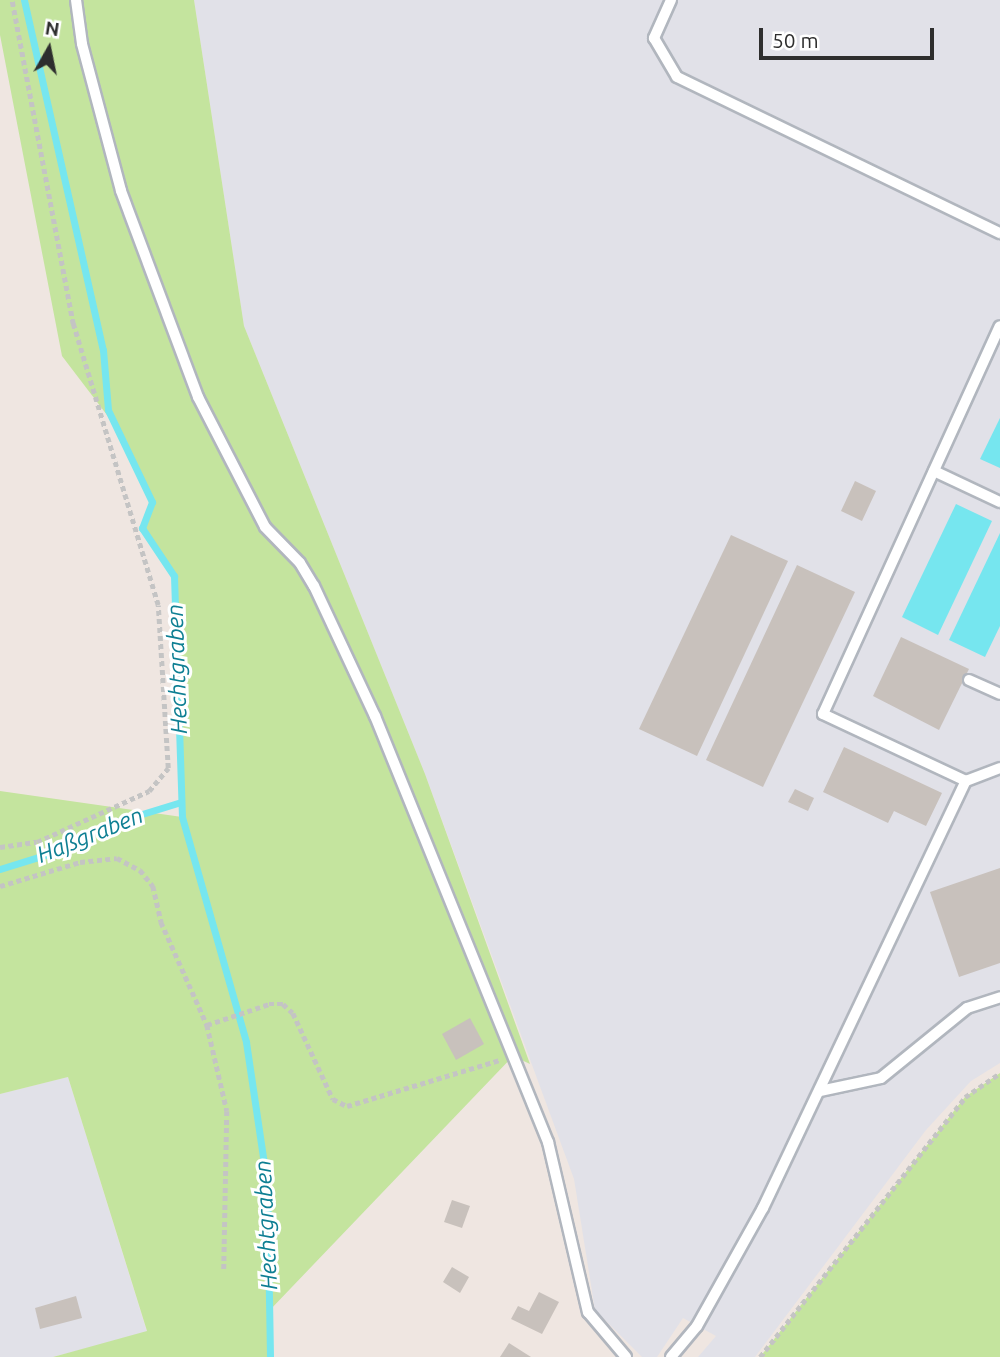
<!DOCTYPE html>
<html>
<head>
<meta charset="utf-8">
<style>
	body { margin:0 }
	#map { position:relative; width:1000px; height:1357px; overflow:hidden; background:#efe6e1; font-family:Ubuntu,sans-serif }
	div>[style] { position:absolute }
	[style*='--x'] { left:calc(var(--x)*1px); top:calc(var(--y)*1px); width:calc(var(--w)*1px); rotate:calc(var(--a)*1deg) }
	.industrial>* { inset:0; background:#e1e1e8 }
	.green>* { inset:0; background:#c4e49e }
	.water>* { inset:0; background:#76e6ef }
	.stream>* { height:7px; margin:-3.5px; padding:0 3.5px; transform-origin:3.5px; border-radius:3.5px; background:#76e6ef }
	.building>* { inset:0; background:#c8c1bc }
	.path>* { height:4.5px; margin-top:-2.25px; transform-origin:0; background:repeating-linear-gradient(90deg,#c4c4c4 0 5px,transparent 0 8.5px) }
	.roads { filter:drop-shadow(2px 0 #b1b6be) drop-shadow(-2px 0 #b1b6be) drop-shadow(0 2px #b1b6be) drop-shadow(0 -2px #b1b6be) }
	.service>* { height:10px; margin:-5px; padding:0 5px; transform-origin:5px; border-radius:5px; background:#fff }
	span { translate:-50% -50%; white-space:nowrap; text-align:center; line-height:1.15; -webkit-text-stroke:6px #fff; paint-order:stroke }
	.water-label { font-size:23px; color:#0e7f93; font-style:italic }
	.north { position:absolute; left:14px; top:14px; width:70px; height:70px; -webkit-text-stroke:5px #fff; paint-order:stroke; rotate:9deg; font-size:19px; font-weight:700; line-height:28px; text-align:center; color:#2e2e2e }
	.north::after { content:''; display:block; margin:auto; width:24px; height:32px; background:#2e2e2e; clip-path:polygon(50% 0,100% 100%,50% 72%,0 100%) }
	.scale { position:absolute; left:759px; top:28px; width:175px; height:32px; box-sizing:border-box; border:4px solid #2e2e2e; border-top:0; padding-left:9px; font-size:21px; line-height:24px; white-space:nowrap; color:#2e2e2e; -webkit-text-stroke:5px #fff; paint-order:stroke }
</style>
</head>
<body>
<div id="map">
	<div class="industrial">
		<div style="clip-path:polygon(194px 0,1000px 0,1000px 1063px,971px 1081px,926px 1130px,755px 1357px,698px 1357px,716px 1336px,683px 1318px,657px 1357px,642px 1357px,595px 1310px,574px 1179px,425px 774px,244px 326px)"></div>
		<div style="clip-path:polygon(68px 1077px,147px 1332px,53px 1357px,0 1357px,0 1094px)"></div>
	</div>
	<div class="green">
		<div style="clip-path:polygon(0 0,194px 0,244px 326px,425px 774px,530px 1064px,513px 1056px,269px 1311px,270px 1357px,53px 1357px,147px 1331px,68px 1077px,0 1094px,0 791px,182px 817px,174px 576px,142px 528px,152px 502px,126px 440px,62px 356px,0 35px)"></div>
		<div style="clip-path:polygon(1000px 1073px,1000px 1357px,760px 1357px,965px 1097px)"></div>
	</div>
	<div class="water">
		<div style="clip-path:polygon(1000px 418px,1000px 468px,980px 459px)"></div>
		<div style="clip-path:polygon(956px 504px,992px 521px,938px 635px,902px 617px)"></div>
		<div style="clip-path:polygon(1000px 533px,1000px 626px,985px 657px,949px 640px)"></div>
	</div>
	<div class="stream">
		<div style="--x:24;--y:0;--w:359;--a:77.3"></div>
		<div style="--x:103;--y:350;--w:60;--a:85.2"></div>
		<div style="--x:108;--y:410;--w:102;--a:64.4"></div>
		<div style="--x:152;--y:502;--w:28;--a:111"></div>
		<div style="--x:142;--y:528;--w:58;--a:56.3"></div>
		<div style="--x:174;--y:576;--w:241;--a:88.1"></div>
		<div style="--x:182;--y:817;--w:234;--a:74.1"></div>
		<div style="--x:246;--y:1042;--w:144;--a:81.6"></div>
		<div style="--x:267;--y:1184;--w:173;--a:89"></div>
		<div style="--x:0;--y:869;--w:50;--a:-17.4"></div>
		<div style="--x:48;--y:854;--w:75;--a:-25.2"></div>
		<div style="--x:116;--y:822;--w:68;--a:-17.1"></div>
	</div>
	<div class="building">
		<div style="clip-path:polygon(855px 481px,876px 491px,862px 521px,841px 511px)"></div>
		<div style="clip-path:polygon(731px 535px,788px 561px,697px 756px,639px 729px)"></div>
		<div style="clip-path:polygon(797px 565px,855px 592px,763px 787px,706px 760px)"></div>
		<div style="clip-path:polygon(901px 637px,969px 669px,939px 730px,873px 696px)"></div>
		<div style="clip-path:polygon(844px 747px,942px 793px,926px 826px,894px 811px,888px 823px,823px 792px)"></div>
		<div style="clip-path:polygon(795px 789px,814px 798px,808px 811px,788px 802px)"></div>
		<div style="clip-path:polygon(1000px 868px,1000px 963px,959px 977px,930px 892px)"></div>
		<div style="clip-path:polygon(470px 1018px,484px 1044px,456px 1060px,442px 1034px)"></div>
		<div style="clip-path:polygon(452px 1200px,470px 1206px,462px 1228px,444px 1222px)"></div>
		<div style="clip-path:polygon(452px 1267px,469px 1277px,460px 1293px,443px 1282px)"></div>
		<div style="clip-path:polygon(539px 1292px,559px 1302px,542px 1334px,511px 1319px,518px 1306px,529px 1311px)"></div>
		<div style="clip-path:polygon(76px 1296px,82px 1318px,40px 1329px,35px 1308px)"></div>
		<div style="clip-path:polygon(509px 1343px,531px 1357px,500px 1357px)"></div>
	</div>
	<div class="path">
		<div style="--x:0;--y:847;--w:37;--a:-8"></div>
		<div style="--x:37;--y:842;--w:123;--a:-24.5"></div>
		<div style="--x:149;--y:791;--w:30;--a:-50"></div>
		<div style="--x:168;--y:768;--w:163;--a:-93.5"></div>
		<div style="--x:158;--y:605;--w:294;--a:-106.8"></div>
		<div style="--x:73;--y:324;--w:330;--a:-100.7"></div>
		<div style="--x:0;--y:886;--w:84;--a:-16.7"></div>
		<div style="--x:80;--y:862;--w:37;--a:-6"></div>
		<div style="--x:117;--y:858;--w:26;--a:28"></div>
		<div style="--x:140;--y:870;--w:21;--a:51"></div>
		<div style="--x:153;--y:886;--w:37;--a:77"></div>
		<div style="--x:161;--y:922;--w:113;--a:65.9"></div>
		<div style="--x:207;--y:1025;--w:88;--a:76.9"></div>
		<div style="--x:227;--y:1111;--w:161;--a:91.1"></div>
		<div style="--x:207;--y:1025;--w:65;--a:-18.7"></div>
		<div style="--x:269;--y:1004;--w:14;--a:0"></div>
		<div style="--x:283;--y:1004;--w:13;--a:42"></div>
		<div style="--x:293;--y:1013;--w:95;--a:65.1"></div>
		<div style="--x:333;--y:1099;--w:16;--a:27"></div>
		<div style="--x:347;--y:1106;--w:159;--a:-16.8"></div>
		<div style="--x:760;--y:1357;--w:331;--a:-51.7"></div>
		<div style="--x:965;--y:1097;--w:42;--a:-34.4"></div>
	</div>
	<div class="roads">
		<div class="service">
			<div style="--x:76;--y:0;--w:44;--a:82.2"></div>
			<div style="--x:82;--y:44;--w:152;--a:75.1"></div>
			<div style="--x:121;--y:191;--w:220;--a:69.5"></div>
			<div style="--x:198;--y:397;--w:146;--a:62.7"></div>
			<div style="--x:265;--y:527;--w:50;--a:45.8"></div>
			<div style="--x:300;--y:563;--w:27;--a:59"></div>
			<div style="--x:314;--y:586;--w:144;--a:64.9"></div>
			<div style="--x:375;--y:716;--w:460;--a:67.9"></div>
			<div style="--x:548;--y:1142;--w:175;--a:76.8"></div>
			<div style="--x:588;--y:1312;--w:59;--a:49.8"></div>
			<div style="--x:671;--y:0;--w:42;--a:114.1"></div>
			<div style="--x:654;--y:38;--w:45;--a:59.5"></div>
			<div style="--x:677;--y:77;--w:359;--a:25.8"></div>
			<div style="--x:934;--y:471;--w:73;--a:25.2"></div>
			<div style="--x:969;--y:680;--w:34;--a:24"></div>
			<div style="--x:966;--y:781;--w:158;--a:-154.9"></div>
			<div style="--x:823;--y:714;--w:426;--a:-65.5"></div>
			<div style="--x:820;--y:1091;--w:62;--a:-12"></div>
			<div style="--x:881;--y:1078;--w:111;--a:-39.1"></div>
			<div style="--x:967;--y:1008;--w:35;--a:-18"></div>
			<div style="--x:671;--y:1357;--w:40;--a:-50"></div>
			<div style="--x:697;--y:1326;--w:135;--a:-60.8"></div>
			<div style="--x:763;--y:1208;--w:473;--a:-64.6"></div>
			<div style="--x:966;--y:781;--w:36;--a:-21"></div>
		</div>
	</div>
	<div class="water-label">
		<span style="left:177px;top:669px;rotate:-92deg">Hechtgraben</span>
		<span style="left:90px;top:835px;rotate:-22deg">Haßgraben</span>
		<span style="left:266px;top:1225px;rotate:-93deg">Hechtgraben</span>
	</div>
	<div class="north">N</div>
	<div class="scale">50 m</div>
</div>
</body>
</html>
